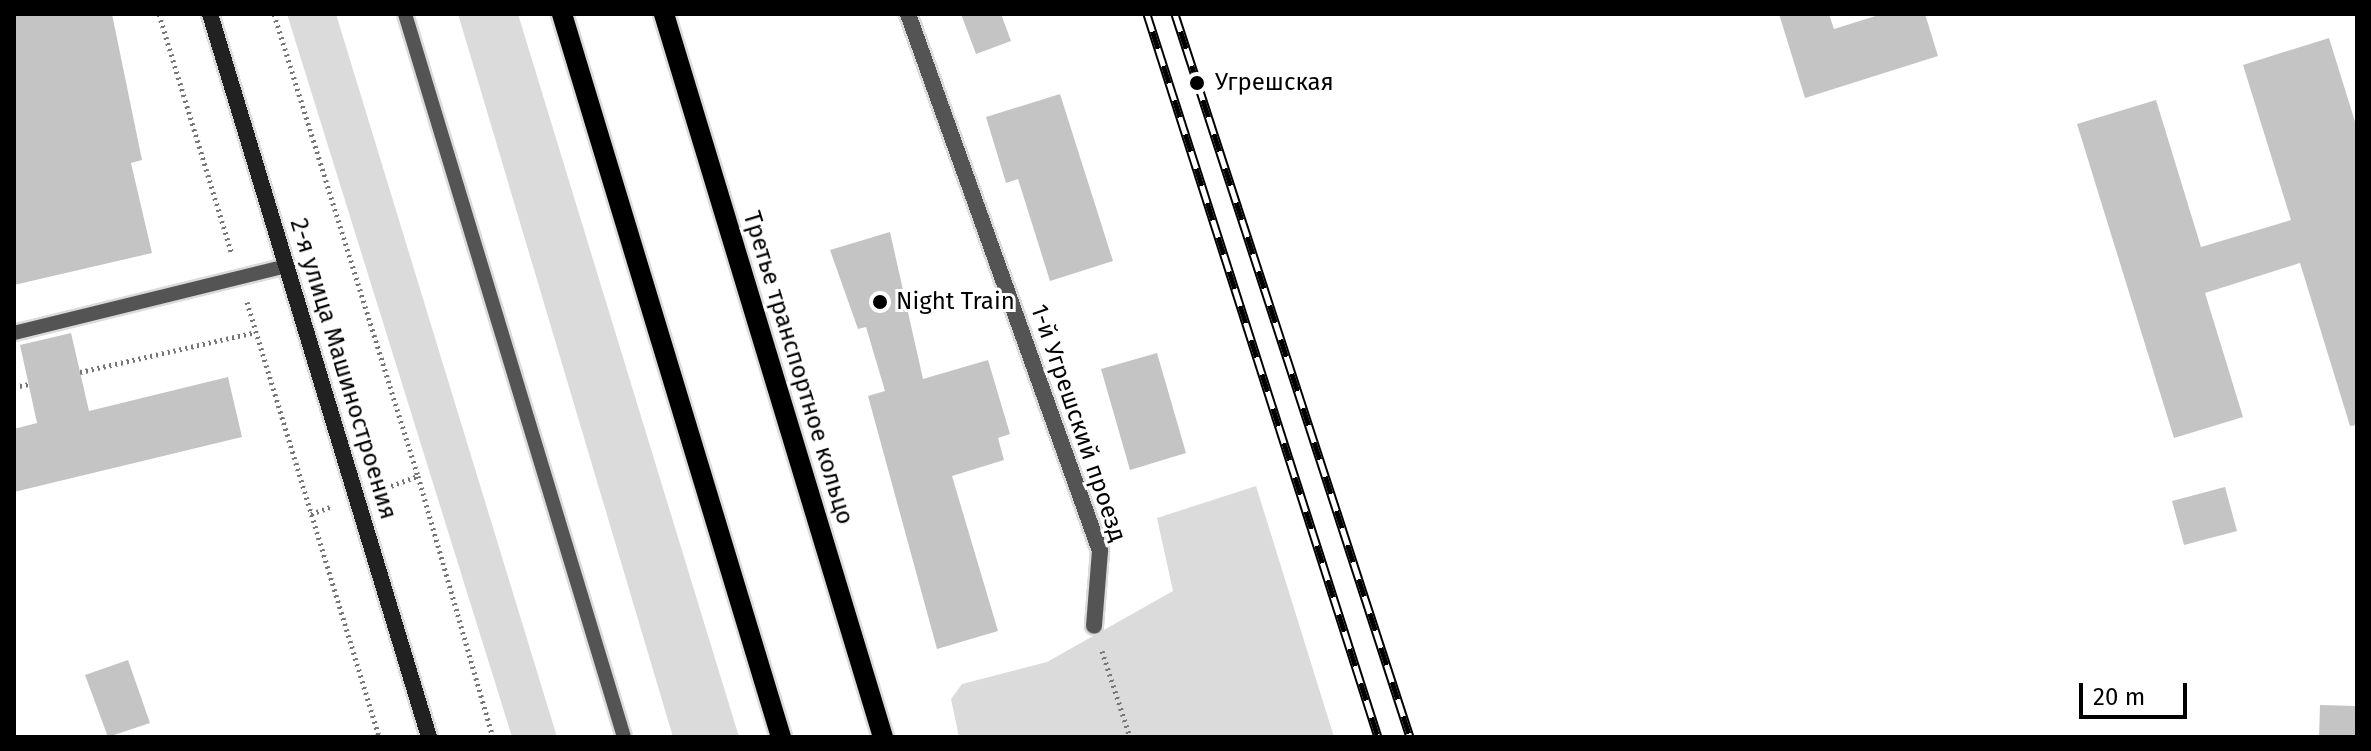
<!DOCTYPE html>
<html>
<head>
<meta charset="utf-8">
<style>
	body { margin:0 }
	#map { position:relative; width:2371px; height:751px; overflow:hidden; background:#fff; font-family:"Fira Sans",sans-serif }
	div>[style] { position:absolute }
	[style*='--x'] { left:calc(var(--x)*1px); top:calc(var(--y)*1px); width:calc(var(--w)*1px); rotate:calc(var(--a)*1deg) }
	.green>* { inset:0; background:#dbdbdb }
	.building>* { inset:0; background:#c4c4c4 }
	.path>* { height:5px; margin-top:-2.5px; transform-origin:0; background:repeating-linear-gradient(90deg,#767676 0 2px,transparent 0 6px) }
	.roads { filter:drop-shadow(2px 0 #dbdbdb) drop-shadow(-2px 0 #dbdbdb) drop-shadow(0 2px #dbdbdb) drop-shadow(0 -2px #dbdbdb) }
	.lane>* { height:14px; margin:-7px; padding:0 7px; transform-origin:7px; border-radius:7px; background:#545454 }
	.street>* { height:16px; margin:-8px; padding:0 8px; transform-origin:8px; border-radius:8px; background:#545454 }
	.secondary>* { height:16px; margin:-8px; padding:0 8px; transform-origin:8px; border-radius:8px; background:#212121 }
	.primary>* { height:20px; margin:-10px; padding:0 10px; transform-origin:10px; border-radius:10px; background:#000 }
	.rail>* { height:9px; margin-top:-4.5px; transform-origin:0; background:repeating-linear-gradient(90deg,#fff 0 18px,#000 0 36px); box-sizing:border-box; border-block:2px solid #000 }
	.dots>* { width:22px; height:22px; translate:-50% -50%; box-sizing:border-box; border:4px solid #fff; border-radius:50% }
	span { translate:-50% -50%; white-space:nowrap; text-align:center; line-height:1.15; -webkit-text-stroke:6px #fff; paint-order:stroke }
	.poi-label { font-size:24px; color:#000 }
	.left { translate:0 -50%; text-align:left }
	.street-label { font-size:24px; color:#000 }
	.frame { position:absolute; inset:0; border:16px solid #000; pointer-events:none }
	.scale { position:absolute; left:2079px; top:683px; width:108px; height:36px; box-sizing:border-box; border:4px solid #000; border-top:0; padding-left:10px; font-size:24px; line-height:28px; white-space:nowrap; color:#000; -webkit-text-stroke:6px #fff; paint-order:stroke }
</style>
</head>
<body>
<div id="map">
	<div class="green">
		<div style="clip-path:polygon(287px 14px,336px 14px,557px 737px,512px 737px)"></div>
		<div style="clip-path:polygon(458px 14px,518px 14px,739px 737px,673px 737px)"></div>
		<div style="clip-path:polygon(1256px 486px,1334px 737px,959px 737px,951px 699px,962px 684px,1047px 662px,1173px 591px,1157px 518px)"></div>
	</div>
	<div class="building">
		<div style="clip-path:polygon(14px 14px,112px 14px,142px 160px,131px 163px,152px 253px,14px 285px)"></div>
		<div style="clip-path:polygon(961px 14px,1001px 14px,1011px 41px,976px 54px)"></div>
		<div style="clip-path:polygon(1779px 14px,1829px 14px,1834px 29px,1882px 14px,1925px 14px,1938px 56px,1805px 98px)"></div>
		<div style="clip-path:polygon(2329px 38px,2357px 128px,2357px 425px,2350px 426px,2300px 263px,2205px 293px,2243px 417px,2174px 438px,2077px 124px,2156px 100px,2201px 247px,2291px 220px,2243px 65px)"></div>
		<div style="clip-path:polygon(1060px 94px,1113px 261px,1050px 281px,1018px 179px,1006px 183px,986px 117px)"></div>
		<div style="clip-path:polygon(890px 232px,923px 379px,988px 360px,1010px 434px,998px 438px,1004px 460px,952px 476px,998px 631px,937px 649px,868px 396px,885px 391px,866px 327px,858px 329px,830px 250px)"></div>
		<div style="clip-path:polygon(71px 333px,89px 411px,228px 377px,242px 437px,14px 492px,14px 429px,37px 423px,20px 345px)"></div>
		<div style="clip-path:polygon(1157px 353px,1186px 453px,1130px 470px,1101px 369px)"></div>
		<div style="clip-path:polygon(2225px 487px,2237px 531px,2184px 545px,2172px 501px)"></div>
		<div style="clip-path:polygon(128px 660px,150px 723px,108px 737px,85px 675px)"></div>
		<div style="clip-path:polygon(2320px 705px,2357px 706px,2357px 737px,2319px 737px)"></div>
	</div>
	<div class="path">
		<div style="--x:159;--y:14;--w:251;--a:73.1"></div>
		<div style="--x:274;--y:14;--w:484;--a:72.7"></div>
		<div style="--x:247;--y:302;--w:455;--a:73.1"></div>
		<div style="--x:80;--y:372;--w:180;--a:-12.8"></div>
		<div style="--x:14;--y:387;--w:15;--a:-11"></div>
		<div style="--x:380;--y:490;--w:40;--a:-20.2"></div>
		<div style="--x:418;--y:476;--w:272;--a:74"></div>
		<div style="--x:311;--y:514;--w:23;--a:-20"></div>
		<div style="--x:1102;--y:651;--w:90;--a:72"></div>
	</div>
	<div class="roads">
		<div class="lane">
			<div style="--x:405;--y:14;--w:755;--a:73.15"></div>
			<div style="--x:14;--y:333;--w:281;--a:-13.8"></div>
		</div>
		<div class="street">
			<div style="--x:908;--y:14;--w:570;--a:70.33"></div>
			<div style="--x:1100;--y:551;--w:75;--a:94.6"></div>
		</div>
		<div class="secondary">
			<div style="--x:210;--y:14;--w:755;--a:73.15"></div>
		</div>
		<div class="primary">
			<div style="--x:562;--y:14;--w:755;--a:73.15"></div>
			<div style="--x:664;--y:14;--w:755;--a:73.15"></div>
		</div>
	</div>
	<div class="rail">
		<div style="--x:1147;--y:14;--w:759;--a:72.28"></div>
		<div style="--x:1175;--y:14;--w:760;--a:71.99"></div>
	</div>
	<div class="dots">
		<div style="left:1197px;top:83px;background:#000"></div>
		<div style="left:880px;top:302px;background:#000"></div>
	</div>
	<div class="poi-label">
		<span class="left" style="left:1215px;top:83px">Угрешская</span>
		<span class="left" style="left:896px;top:302px">Night Train</span>
	</div>
	<div class="street-label">
		<span style="left:798px;top:368px;rotate:73deg">Третье транспортное кольцо</span>
		<span style="left:343px;top:369px;rotate:73deg">2-я улица Машиностроения</span>
		<span style="left:1078px;top:423px;rotate:71deg">1-й Угрешский проезд</span>
	</div>
	<div class="frame"></div>
	<div class="scale">20 m</div>
</div>
</body>
</html>
